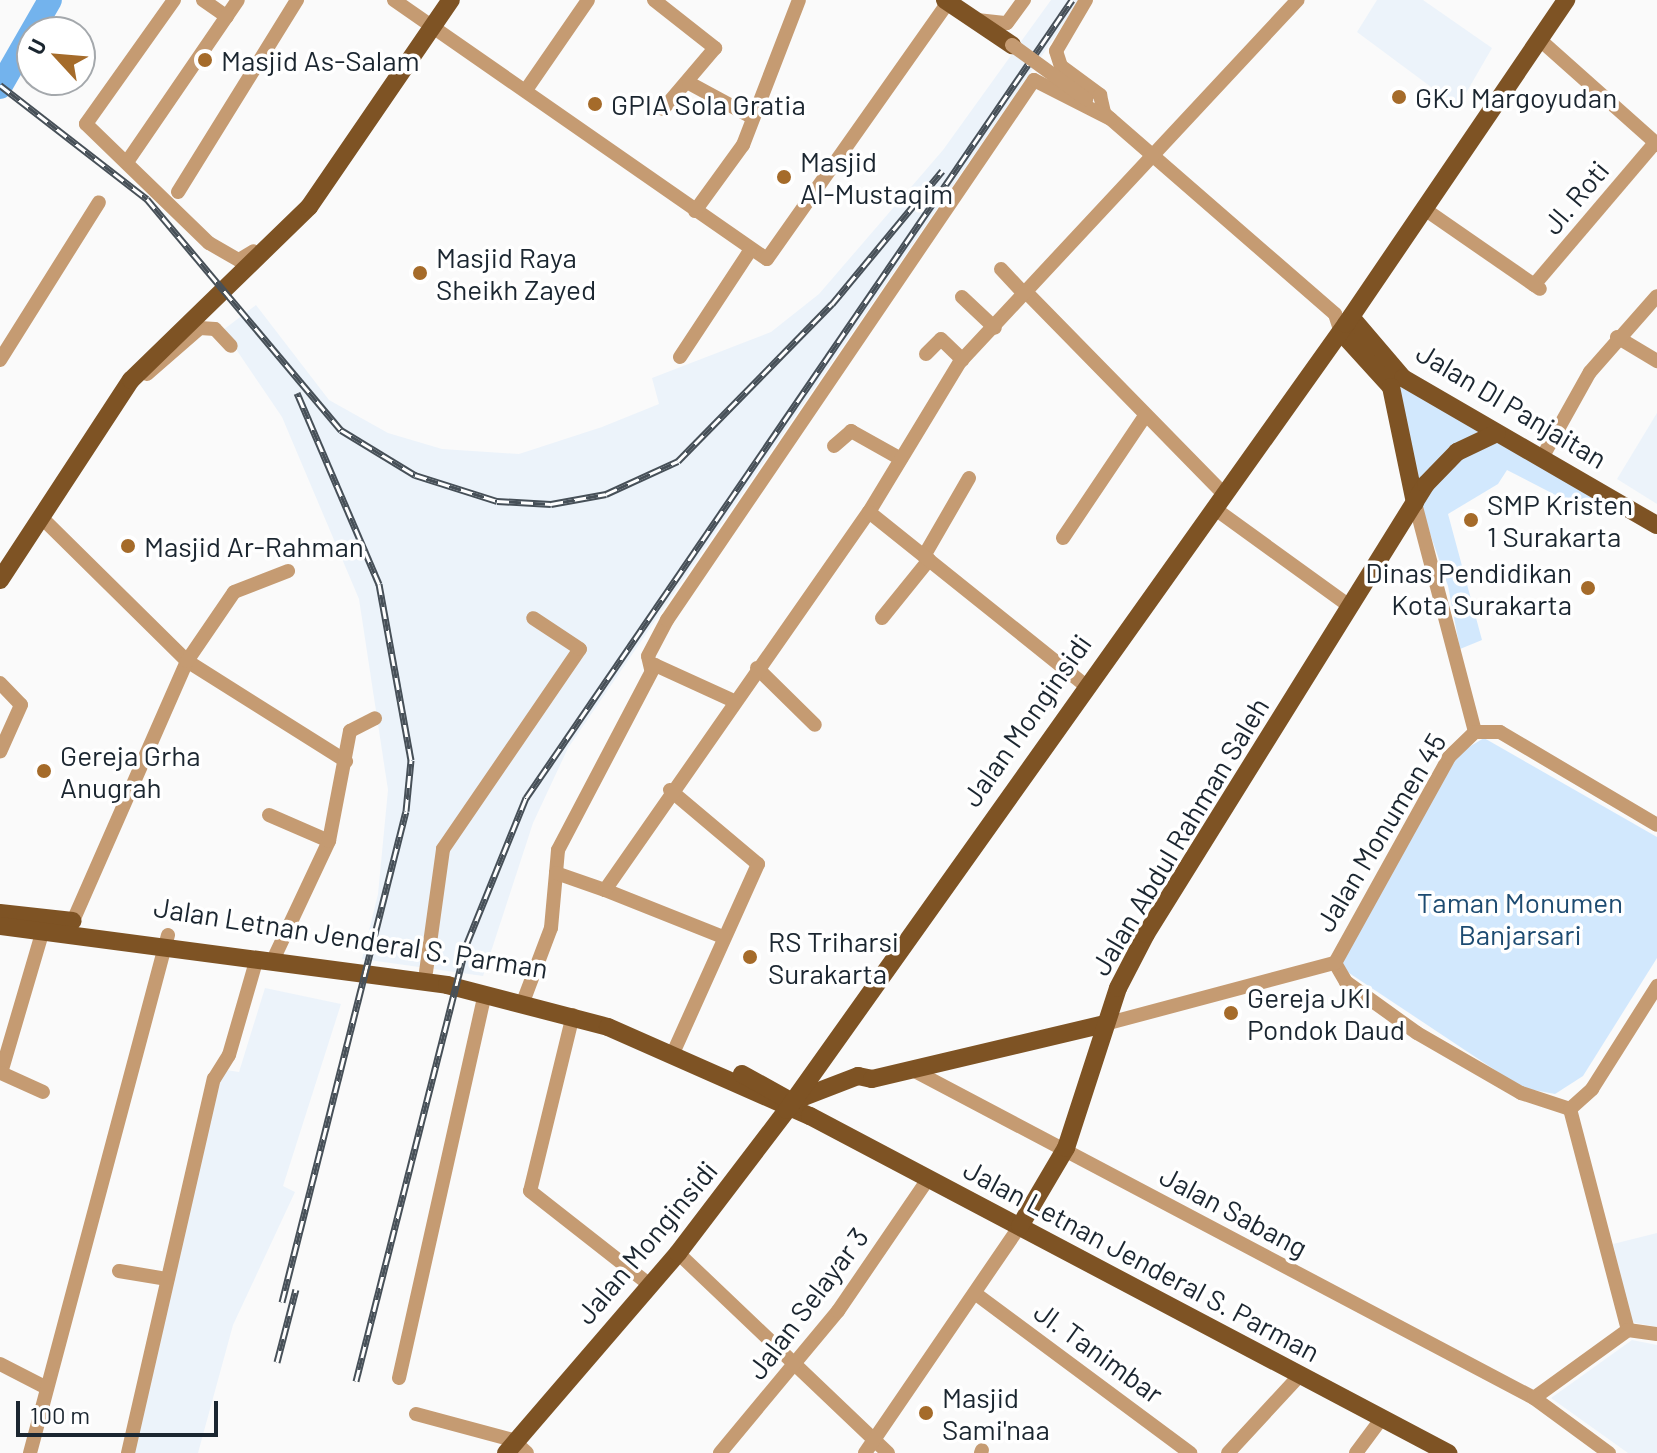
<!DOCTYPE html>
<html>
<head>
<meta charset="utf-8">
<style>
	body { margin:0 }
	#map { position:relative; width:1657px; height:1453px; overflow:hidden; background:#fafafa; font-family:Barlow,sans-serif }
	div>[style] { position:absolute }
	[style*='--x'] { left:calc(var(--x)*1px); top:calc(var(--y)*1px); width:calc(var(--w)*1px); rotate:calc(var(--a)*1deg) }
	.built>* { inset:0; background:#ecf3fa }
	.green>* { inset:0; background:#d2e8fd }
	.river>* { height:24px; margin:-12px; padding:0 12px; transform-origin:12px; border-radius:12px; background:#73b3ed }
	.minor>* { height:14px; margin:-7px; padding:0 7px; transform-origin:7px; border-radius:7px; background:#c59b72 }
	.major>* { height:18px; margin:-9px; padding:0 9px; transform-origin:9px; border-radius:9px; background:#7e5324 }
	.rail>* { height:7px; margin-top:-3.5px; transform-origin:0; background:repeating-linear-gradient(90deg,#fff 0 12px,#475058 0 24px); box-sizing:border-box; border-block:2px solid #475058 }
	.minor-bridge>* { height:14px; margin:-7px; padding:0 7px; transform-origin:7px; border-radius:7px; background:#c59b72 }
	.dots>* { width:22px; height:22px; translate:-50% -50%; box-sizing:border-box; border:4px solid #fff; border-radius:50% }
	span { translate:-50% -50%; white-space:nowrap; text-align:center; line-height:1.15; -webkit-text-stroke:7px #fff; paint-order:stroke }
	.poi-label { font-size:28px; color:#1b2630 }
	.left { translate:0 -50%; text-align:left }
	.right { translate:-100% -50%; text-align:right }
	.street-label { font-size:28px; color:#1b2630 }
	.park-label { font-size:28px; color:#1d4b71 }
	.north { position:absolute; left:16px; top:16px; width:80px; height:80px; box-sizing:border-box; background:#fff; border:2px solid #a4a8ac; border-radius:50%; rotate:296deg; font-size:22px; font-weight:700; line-height:32px; text-align:center; color:#1b2630 }
	.north::after { content:''; display:block; margin:auto; width:28px; height:36px; background:#a56b2a; clip-path:polygon(50% 0,100% 100%,50% 72%,0 100%) }
	.scale { position:absolute; left:16px; top:1401px; width:202px; height:36px; box-sizing:border-box; border:4px solid #1b2630; border-top:0; padding-left:10px; font-size:24px; line-height:28px; white-space:nowrap; color:#1b2630; -webkit-text-stroke:6px #fff; paint-order:stroke }
</style>
</head>
<body>
<div id="map">
	<div class="built">
		<div style="clip-path:polygon(1051px 0,1080px 0,568px 748px,533px 823px,483px 976px,362px 959px,378px 894px,388px 790px,359px 599px,282px 417px,223px 330px,256px 305px,329px 400px,388px 433px,442px 449px,519px 454px,602px 427px,659px 404px,652px 378px,771px 332px,819px 294px,943px 150px)"></div>
		<div style="clip-path:polygon(1377px 0,1423px 0,1492px 48px,1458px 107px,1357px 32px)"></div>
		<div style="clip-path:polygon(1657px 413px,1657px 504px,1617px 479px)"></div>
		<div style="clip-path:polygon(265px 988px,341px 1004px,283px 1186px,295px 1192px,233px 1325px,198px 1453px,131px 1453px,220px 1069px,239px 1072px)"></div>
		<div style="clip-path:polygon(1657px 1233px,1657px 1327px,1631px 1322px,1613px 1244px)"></div>
		<div style="clip-path:polygon(1632px 1340px,1657px 1345px,1657px 1453px,1628px 1453px,1551px 1398px)"></div>
	</div>
	<div class="green">
		<div style="clip-path:polygon(1397px 378px,1491px 432px,1416px 498px)"></div>
		<div style="clip-path:polygon(1498px 438px,1608px 499px,1598px 517px,1507px 470px,1498px 484px,1448px 514px,1482px 640px,1460px 649px,1448px 586px,1420px 504px,1460px 458px)"></div>
		<div style="clip-path:polygon(1484px 738px,1657px 837px,1657px 958px,1583px 1076px,1555px 1094px,1522px 1088px,1343px 969px,1342px 957px,1459px 753px)"></div>
	</div>
	<div class="river">
		<div style="--x:0;--y:87;--w:100;--a:-60.1"></div>
	</div>
	<div class="minor">
		<div style="--x:174;--y:0;--w:152;--a:125.4"></div>
		<div style="--x:86;--y:124;--w:171;--a:44.1"></div>
		<div style="--x:209;--y:243;--w:34;--a:30"></div>
		<div style="--x:239;--y:260;--w:17;--a:-31"></div>
		<div style="--x:203;--y:0;--w:29;--a:35"></div>
		<div style="--x:394;--y:0;--w:454;--a:34.8"></div>
		<div style="--x:767;--y:259;--w:314;--a:-54.8"></div>
		<div style="--x:654;--y:0;--w:78;--a:38.2"></div>
		<div style="--x:715;--y:48;--w:80;--a:130.4"></div>
		<div style="--x:1086;--y:0;--w:59;--a:120.5"></div>
		<div style="--x:1056;--y:51;--w:16;--a:72"></div>
		<div style="--x:1061;--y:66;--w:49;--a:36.6"></div>
		<div style="--x:1100;--y:95;--w:18;--a:77"></div>
		<div style="--x:977;--y:20;--w:30;--a:6"></div>
		<div style="--x:1007;--y:23;--w:29;--a:-54"></div>
		<div style="--x:1539;--y:39;--w:158;--a:41.7"></div>
		<div style="--x:689;--y:83;--w:72;--a:28.4"></div>
		<div style="--x:526;--y:90;--w:109;--a:-55.4"></div>
		<div style="--x:1105;--y:114;--w:305;--a:41"></div>
		<div style="--x:1335;--y:314;--w:19;--a:72"></div>
		<div style="--x:127;--y:162;--w:196;--a:-55.6"></div>
		<div style="--x:178;--y:192;--w:226;--a:-58.2"></div>
		<div style="--x:1423;--y:208;--w:142;--a:34.7"></div>
		<div style="--x:695;--y:211;--w:82;--a:-54"></div>
		<div style="--x:743;--y:145;--w:155;--a:-68.9"></div>
		<div style="--x:1001;--y:269;--w:35;--a:47"></div>
		<div style="--x:1534;--y:285;--w:187;--a:-49.6"></div>
		<div style="--x:1027;--y:293;--w:281;--a:45.6"></div>
		<div style="--x:962;--y:297;--w:45;--a:43.2"></div>
		<div style="--x:1617;--y:337;--w:47;--a:31"></div>
		<div style="--x:926;--y:354;--w:21;--a:-45"></div>
		<div style="--x:941;--y:339;--w:30;--a:44"></div>
		<div style="--x:680;--y:357;--w:127;--a:-56.6"></div>
		<div style="--x:0;--y:360;--w:186;--a:-57.9"></div>
		<div style="--x:147;--y:374;--w:70;--a:-41"></div>
		<div style="--x:200;--y:328;--w:15;--a:4"></div>
		<div style="--x:215;--y:329;--w:23;--a:47"></div>
		<div style="--x:834;--y:446;--w:23;--a:-41"></div>
		<div style="--x:851;--y:431;--w:57;--a:29.2"></div>
		<div style="--x:1543;--y:456;--w:96;--a:-60.8"></div>
		<div style="--x:1590;--y:372;--w:101;--a:-48.6"></div>
		<div style="--x:1415;--y:503;--w:237;--a:75.3"></div>
		<div style="--x:1214;--y:508;--w:165;--a:35.9"></div>
		<div style="--x:869;--y:512;--w:175;--a:-58.8"></div>
		<div style="--x:960;--y:362;--w:495;--a:-47"></div>
		<div style="--x:41;--y:517;--w:205;--a:44.6"></div>
		<div style="--x:187;--y:661;--w:188;--a:32.2"></div>
		<div style="--x:1063;--y:538;--w:147;--a:-56.1"></div>
		<div style="--x:924;--y:556;--w:90;--a:-60"></div>
		<div style="--x:882;--y:618;--w:75;--a:-51"></div>
		<div style="--x:757;--y:668;--w:81;--a:44.5"></div>
		<div style="--x:651;--y:669;--w:13;--a:-103"></div>
		<div style="--x:648;--y:656;--w:41;--a:-62.2"></div>
		<div style="--x:667;--y:620;--w:653;--a:-55.8"></div>
		<div style="--x:1034;--y:80;--w:86;--a:26.9"></div>
		<div style="--x:0;--y:683;--w:30;--a:46"></div>
		<div style="--x:21;--y:705;--w:51;--a:114.1"></div>
		<div style="--x:1475;--y:732;--w:25;--a:0"></div>
		<div style="--x:1500;--y:732;--w:182;--a:30.6"></div>
		<div style="--x:670;--y:790;--w:115;--a:40.1"></div>
		<div style="--x:758;--y:864;--w:207;--a:114.2"></div>
		<div style="--x:269;--y:815;--w:65;--a:23.4"></div>
		<div style="--x:556;--y:873;--w:23;--a:-85"></div>
		<div style="--x:558;--y:850;--w:209;--a:-62.3"></div>
		<div style="--x:655;--y:665;--w:87;--a:24.5"></div>
		<div style="--x:605;--y:890;--w:127;--a:21.7"></div>
		<div style="--x:43;--y:930;--w:149;--a:106.4"></div>
		<div style="--x:1;--y:1073;--w:46;--a:24.3"></div>
		<div style="--x:69;--y:930;--w:294;--a:-66.3"></div>
		<div style="--x:187;--y:661;--w:83;--a:-55.7"></div>
		<div style="--x:234;--y:592;--w:58;--a:-21.3"></div>
		<div style="--x:273;--y:960;--w:132;--a:-64.8"></div>
		<div style="--x:329;--y:841;--w:112;--a:-79.2"></div>
		<div style="--x:350;--y:731;--w:28;--a:-27"></div>
		<div style="--x:1335;--y:963;--w:22;--a:60"></div>
		<div style="--x:1346;--y:982;--w:87;--a:35.7"></div>
		<div style="--x:1417;--y:1033;--w:120;--a:30"></div>
		<div style="--x:1521;--y:1093;--w:52;--a:18.1"></div>
		<div style="--x:1335;--y:963;--w:235;--a:-61"></div>
		<div style="--x:1449;--y:757;--w:36;--a:-44"></div>
		<div style="--x:426;--y:972;--w:124;--a:-82.1"></div>
		<div style="--x:443;--y:849;--w:242;--a:-55.6"></div>
		<div style="--x:580;--y:649;--w:56;--a:-146.6"></div>
		<div style="--x:523;--y:1002;--w:79;--a:-69.3"></div>
		<div style="--x:551;--y:928;--w:55;--a:-84.8"></div>
		<div style="--x:556;--y:873;--w:52;--a:19.1"></div>
		<div style="--x:605;--y:890;--w:461;--a:-55.1"></div>
		<div style="--x:869;--y:512;--w:275;--a:38.7"></div>
		<div style="--x:573;--y:1015;--w:181;--a:103.7"></div>
		<div style="--x:530;--y:1191;--w:152;--a:38.1"></div>
		<div style="--x:1105;--y:1024;--w:238;--a:-14.9"></div>
		<div style="--x:911;--y:1069;--w:705;--a:27.84"></div>
		<div style="--x:1534;--y:1398;--w:93;--a:36.3"></div>
		<div style="--x:1570;--y:1109;--w:228;--a:75.3"></div>
		<div style="--x:1570;--y:1109;--w:30;--a:-42"></div>
		<div style="--x:1592;--y:1089;--w:122;--a:-57.7"></div>
		<div style="--x:678;--y:1253;--w:290;--a:43.6"></div>
		<div style="--x:119;--y:1271;--w:49;--a:9.5"></div>
		<div style="--x:976;--y:1294;--w:267;--a:36.6"></div>
		<div style="--x:1628;--y:1330;--w:29;--a:8"></div>
		<div style="--x:0;--y:1364;--w:51;--a:27.1"></div>
		<div style="--x:399;--y:1378;--w:394;--a:-77.4"></div>
		<div style="--x:1534;--y:1398;--w:116;--a:-35.9"></div>
		<div style="--x:416;--y:1414;--w:100;--a:15"></div>
		<div style="--x:513;--y:1440;--w:19;--a:43"></div>
		<div style="--x:30;--y:1453;--w:536;--a:-75.08"></div>
		<div style="--x:128;--y:1453;--w:384;--a:-77.1"></div>
		<div style="--x:214;--y:1079;--w:28;--a:-58"></div>
		<div style="--x:229;--y:1055;--w:101;--a:-73.9"></div>
		<div style="--x:720;--y:1453;--w:185;--a:-50.3"></div>
		<div style="--x:838;--y:1311;--w:160;--a:-55.7"></div>
		<div style="--x:865;--y:1453;--w:275;--a:-55.7"></div>
		<div style="--x:981;--y:1453;--w:3;--a:-72"></div>
		<div style="--x:1228;--y:1453;--w:108;--a:-47.3"></div>
		<div style="--x:1356;--y:1453;--w:44;--a:-53.4"></div>
	</div>
	<div class="major">
		<div style="--x:945;--y:0;--w:81;--a:33.9"></div>
		<div style="--x:1351;--y:317;--w:80;--a:49.6"></div>
		<div style="--x:1403;--y:378;--w:293;--a:30.1"></div>
		<div style="--x:1341;--y:332;--w:74;--a:47.7"></div>
		<div style="--x:1391;--y:387;--w:118;--a:78.3"></div>
		<div style="--x:0;--y:580;--w:239;--a:-56.8"></div>
		<div style="--x:131;--y:380;--w:248;--a:-44.2"></div>
		<div style="--x:309;--y:207;--w:251;--a:-55.6"></div>
		<div style="--x:0;--y:913;--w:73;--a:6.3"></div>
		<div style="--x:0;--y:926;--w:451;--a:7.5"></div>
		<div style="--x:447;--y:985;--w:166;--a:14.6"></div>
		<div style="--x:608;--y:1027;--w:221;--a:23.8"></div>
		<div style="--x:810;--y:1116;--w:722;--a:27.84"></div>
		<div style="--x:742;--y:1074;--w:62;--a:29.1"></div>
		<div style="--x:793;--y:1101;--w:70;--a:-21"></div>
		<div style="--x:858;--y:1076;--w:14;--a:12"></div>
		<div style="--x:872;--y:1079;--w:239;--a:-13.3"></div>
		<div style="--x:1020;--y:1226;--w:91;--a:-59.5"></div>
		<div style="--x:1066;--y:1148;--w:168;--a:-72"></div>
		<div style="--x:1118;--y:988;--w:61;--a:-62.6"></div>
		<div style="--x:1146;--y:934;--w:530;--a:-58.11"></div>
		<div style="--x:1426;--y:484;--w:45;--a:-45.9"></div>
		<div style="--x:1457;--y:452;--w:44;--a:-25.4"></div>
		<div style="--x:506;--y:1453;--w:264;--a:-49.3"></div>
		<div style="--x:678;--y:1253;--w:180;--a:-52.7"></div>
		<div style="--x:787;--y:1110;--w:965;--a:-54.58"></div>
		<div style="--x:1346;--y:324;--w:392;--a:-55.8"></div>
	</div>
	<div class="rail">
		<div style="--x:0;--y:85;--w:186;--a:37.8"></div>
		<div style="--x:147;--y:199;--w:302;--a:50"></div>
		<div style="--x:341;--y:430;--w:87;--a:31.3"></div>
		<div style="--x:415;--y:475;--w:86;--a:17.6"></div>
		<div style="--x:497;--y:501;--w:54;--a:3.2"></div>
		<div style="--x:551;--y:504;--w:56;--a:-10.3"></div>
		<div style="--x:606;--y:494;--w:79;--a:-24.6"></div>
		<div style="--x:678;--y:461;--w:220;--a:-45.6"></div>
		<div style="--x:832;--y:304;--w:173;--a:-50.4"></div>
		<div style="--x:282;--y:1302;--w:506;--a:-75.83"></div>
		<div style="--x:406;--y:811;--w:51;--a:-84.4"></div>
		<div style="--x:411;--y:760;--w:179;--a:-100.3"></div>
		<div style="--x:379;--y:584;--w:208;--a:-113.2"></div>
		<div style="--x:277;--y:1362;--w:75;--a:-75.4"></div>
		<div style="--x:356;--y:1381;--w:452;--a:-75.8"></div>
		<div style="--x:467;--y:943;--w:157;--a:-67.9"></div>
		<div style="--x:526;--y:798;--w:967;--a:-55.62"></div>
	</div>
	<div class="minor-bridge">
		<div style="--x:1012;--y:45;--w:92;--a:36.1"></div>
	</div>
	<div class="dots">
		<div style="left:205px;top:60px;background:#a56b2a"></div>
		<div style="left:1399px;top:97px;background:#a56b2a"></div>
		<div style="left:595px;top:104px;background:#a56b2a"></div>
		<div style="left:784px;top:177px;background:#a56b2a"></div>
		<div style="left:420px;top:273px;background:#a56b2a"></div>
		<div style="left:1471px;top:520px;background:#a56b2a"></div>
		<div style="left:128px;top:546px;background:#a56b2a"></div>
		<div style="left:1588px;top:588px;background:#a56b2a"></div>
		<div style="left:44px;top:771px;background:#a56b2a"></div>
		<div style="left:750px;top:957px;background:#a56b2a"></div>
		<div style="left:1231px;top:1013px;background:#a56b2a"></div>
		<div style="left:926px;top:1413px;background:#a56b2a"></div>
	</div>
	<div class="poi-label">
		<span class="left" style="left:221px;top:60px">Masjid As-Salam</span>
		<span class="left" style="left:1415px;top:97px">GKJ Margoyudan</span>
		<span class="left" style="left:611px;top:104px">GPIA Sola Gratia</span>
		<span class="left" style="left:800px;top:177px">Masjid<br>Al-Mustaqim</span>
		<span class="left" style="left:436px;top:273px">Masjid Raya<br>Sheikh Zayed</span>
		<span class="left" style="left:1487px;top:520px">SMP Kristen<br>1 Surakarta</span>
		<span class="left" style="left:144px;top:546px">Masjid Ar-Rahman</span>
		<span class="right" style="left:1572px;top:588px">Dinas Pendidikan<br>Kota Surakarta</span>
		<span class="left" style="left:60px;top:771px">Gereja Grha<br>Anugrah</span>
		<span class="left" style="left:768px;top:957px">RS Triharsi<br>Surakarta</span>
		<span class="left" style="left:1247px;top:1013px">Gereja JKI<br>Pondok Daud</span>
		<span class="left" style="left:942px;top:1413px">Masjid<br>Sami'naa</span>
	</div>
	<div class="street-label">
		<span style="left:1575px;top:197px;rotate:-50deg">Jl. Roti</span>
		<span style="left:1512px;top:405px;rotate:31deg">Jalan DI Panjaitan</span>
		<span style="left:1026px;top:720px;rotate:-55deg">Jalan Monginsidi</span>
		<span style="left:1380px;top:832px;rotate:-59deg">Jalan Monumen 45</span>
		<span style="left:1179px;top:836px;rotate:-59deg">Jalan Abdul Rahman Saleh</span>
		<span style="left:351px;top:937px;rotate:9deg">Jalan Letnan Jenderal S. Parman</span>
		<span style="left:1234px;top:1211px;rotate:28deg">Jalan Sabang</span>
		<span style="left:646px;top:1242px;rotate:-50deg">Jalan Monginsidi</span>
		<span style="left:1142px;top:1260px;rotate:28deg">Jalan Letnan Jenderal S. Parman</span>
		<span style="left:807px;top:1303px;rotate:-53deg">Jalan Selayar 3</span>
		<span style="left:1099px;top:1352px;rotate:36deg">Jl. Tanimbar</span>
	</div>
	<div class="park-label">
		<span style="left:1520px;top:918px">Taman Monumen<br>Banjarsari</span>
	</div>
	<div class="north">U</div>
	<div class="scale">100 m</div>
</div>
</body>
</html>
